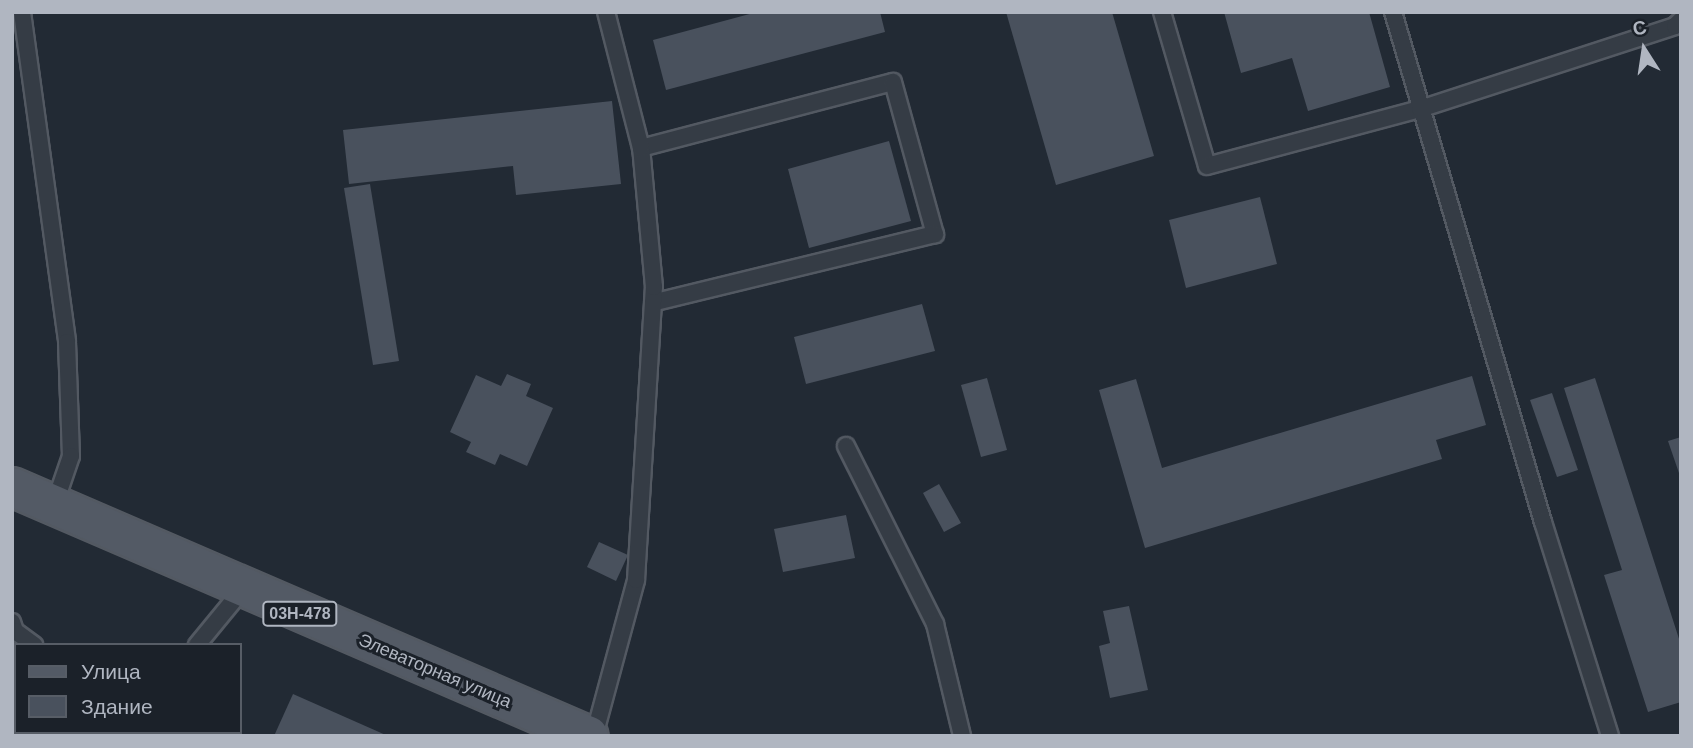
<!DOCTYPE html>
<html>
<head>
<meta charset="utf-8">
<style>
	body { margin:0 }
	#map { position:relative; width:1693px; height:748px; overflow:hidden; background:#222a34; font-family:Helvetica,sans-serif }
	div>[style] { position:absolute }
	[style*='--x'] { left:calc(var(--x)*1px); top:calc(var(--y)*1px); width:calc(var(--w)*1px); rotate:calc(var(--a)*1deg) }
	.building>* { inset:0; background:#49515d }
	.roads { filter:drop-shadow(2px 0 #535962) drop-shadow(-2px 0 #535962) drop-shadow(0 2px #535962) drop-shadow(0 -2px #535962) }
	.service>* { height:16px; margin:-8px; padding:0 8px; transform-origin:8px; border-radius:8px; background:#353c45 }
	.primary>* { height:38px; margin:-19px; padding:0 19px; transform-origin:19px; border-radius:19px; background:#535a65 }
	span { translate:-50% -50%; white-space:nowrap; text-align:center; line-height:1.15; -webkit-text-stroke:6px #1b2129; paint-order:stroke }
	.shield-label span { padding:2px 5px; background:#1b2129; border:2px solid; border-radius:5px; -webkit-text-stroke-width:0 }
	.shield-label { font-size:16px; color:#b0b6c1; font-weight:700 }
	.street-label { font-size:18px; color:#b0b6c1 }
	.frame { position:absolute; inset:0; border:14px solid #b0b6c1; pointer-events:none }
	.legend { position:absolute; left:14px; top:643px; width:228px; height:91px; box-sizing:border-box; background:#1b2129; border:2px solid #575d66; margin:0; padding:9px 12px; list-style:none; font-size:21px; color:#b0b6c1 }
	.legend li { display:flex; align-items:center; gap:14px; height:35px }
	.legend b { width:35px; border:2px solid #575d66 }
	.north { position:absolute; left:1609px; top:14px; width:70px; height:70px; -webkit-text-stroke:5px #1b2129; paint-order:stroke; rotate:348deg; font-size:19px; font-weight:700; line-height:28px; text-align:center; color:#b0b6c1 }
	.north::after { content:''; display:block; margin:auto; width:24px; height:32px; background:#b0b6c1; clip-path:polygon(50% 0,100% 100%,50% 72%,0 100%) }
</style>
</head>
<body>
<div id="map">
	<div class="building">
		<div style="clip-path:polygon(757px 12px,880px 12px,885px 32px,666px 90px,653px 40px)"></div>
		<div style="clip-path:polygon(1006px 12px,1112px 12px,1154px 156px,1056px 185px)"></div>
		<div style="clip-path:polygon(1224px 12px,1369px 12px,1390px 87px,1308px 111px,1292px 58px,1241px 73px)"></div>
		<div style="clip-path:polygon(612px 101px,621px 184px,516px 195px,513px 166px,349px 184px,343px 130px)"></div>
		<div style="clip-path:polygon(889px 141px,911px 221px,809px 248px,788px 169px)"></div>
		<div style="clip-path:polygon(370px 184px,399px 361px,373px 365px,344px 188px)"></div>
		<div style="clip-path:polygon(1260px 197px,1277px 264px,1186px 288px,1169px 220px)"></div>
		<div style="clip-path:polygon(922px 304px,935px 351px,806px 384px,794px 337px)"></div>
		<div style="clip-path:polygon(507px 374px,531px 384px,526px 396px,553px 408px,527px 466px,500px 454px,495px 465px,466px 452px,471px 442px,450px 432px,476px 375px,501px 386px)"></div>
		<div style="clip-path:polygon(1472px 376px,1486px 425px,1436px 440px,1442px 459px,1145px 548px,1099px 390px,1136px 379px,1162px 468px)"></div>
		<div style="clip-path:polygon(987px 378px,1007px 450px,981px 457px,961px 385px)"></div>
		<div style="clip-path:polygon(1595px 378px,1681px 645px,1681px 702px,1648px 712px,1604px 575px,1622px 570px,1564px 388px)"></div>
		<div style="clip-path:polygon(1552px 393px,1578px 470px,1557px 477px,1530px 400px)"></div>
		<div style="clip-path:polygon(1681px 437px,1681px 476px,1680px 476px,1668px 441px)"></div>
		<div style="clip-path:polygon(939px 484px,961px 523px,944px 532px,923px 493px)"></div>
		<div style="clip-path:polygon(846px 515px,855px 558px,783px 572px,774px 529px)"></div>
		<div style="clip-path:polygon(599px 542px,628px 555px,616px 581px,587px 567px)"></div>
		<div style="clip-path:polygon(1129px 606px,1148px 690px,1110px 698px,1099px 646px,1110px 643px,1103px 611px)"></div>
		<div style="clip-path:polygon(293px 694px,388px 736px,274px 736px)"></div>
		<div style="clip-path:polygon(12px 706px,16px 712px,16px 732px,30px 732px,12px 736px)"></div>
	</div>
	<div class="roads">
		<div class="service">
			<div style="--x:22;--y:12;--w:333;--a:82.2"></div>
			<div style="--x:67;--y:342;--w:114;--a:88"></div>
			<div style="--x:71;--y:456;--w:53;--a:108.8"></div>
			<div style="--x:1162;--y:12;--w:160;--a:73.7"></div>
			<div style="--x:1207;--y:166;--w:220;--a:-15"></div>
			<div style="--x:1420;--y:109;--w:268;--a:-18"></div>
			<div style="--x:1675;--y:26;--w:8;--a:-45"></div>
			<div style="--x:1393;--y:12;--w:532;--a:73.61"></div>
			<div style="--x:1543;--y:522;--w:224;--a:72.6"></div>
			<div style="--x:641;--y:148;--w:260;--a:-14.7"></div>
			<div style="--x:893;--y:82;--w:158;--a:74.6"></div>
			<div style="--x:935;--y:234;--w:290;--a:166.3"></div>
			<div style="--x:846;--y:446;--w:199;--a:63.4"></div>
			<div style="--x:935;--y:624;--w:115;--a:76.4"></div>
			<div style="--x:12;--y:622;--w:9;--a:72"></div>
			<div style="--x:15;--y:631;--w:24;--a:36"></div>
			<div style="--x:197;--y:645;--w:72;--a:-50.6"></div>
			<div style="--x:594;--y:736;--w:162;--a:-74.9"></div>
			<div style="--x:636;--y:580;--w:294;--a:-86.5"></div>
			<div style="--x:654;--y:287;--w:140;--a:-95.3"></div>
			<div style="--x:641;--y:148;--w:140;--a:-104.4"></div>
		</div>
		<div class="primary">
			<div style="--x:12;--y:487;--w:628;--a:23.34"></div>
		</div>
	</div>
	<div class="shield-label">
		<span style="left:300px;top:614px">03Н-478</span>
	</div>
	<div class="street-label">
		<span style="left:435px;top:671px;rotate:23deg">Элеваторная улица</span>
	</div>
	<div class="frame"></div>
	<ul class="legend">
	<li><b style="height:9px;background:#535a65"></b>Улица</li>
	<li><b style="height:19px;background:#49515d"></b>Здание</li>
	</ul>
	<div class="north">С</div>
</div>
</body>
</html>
